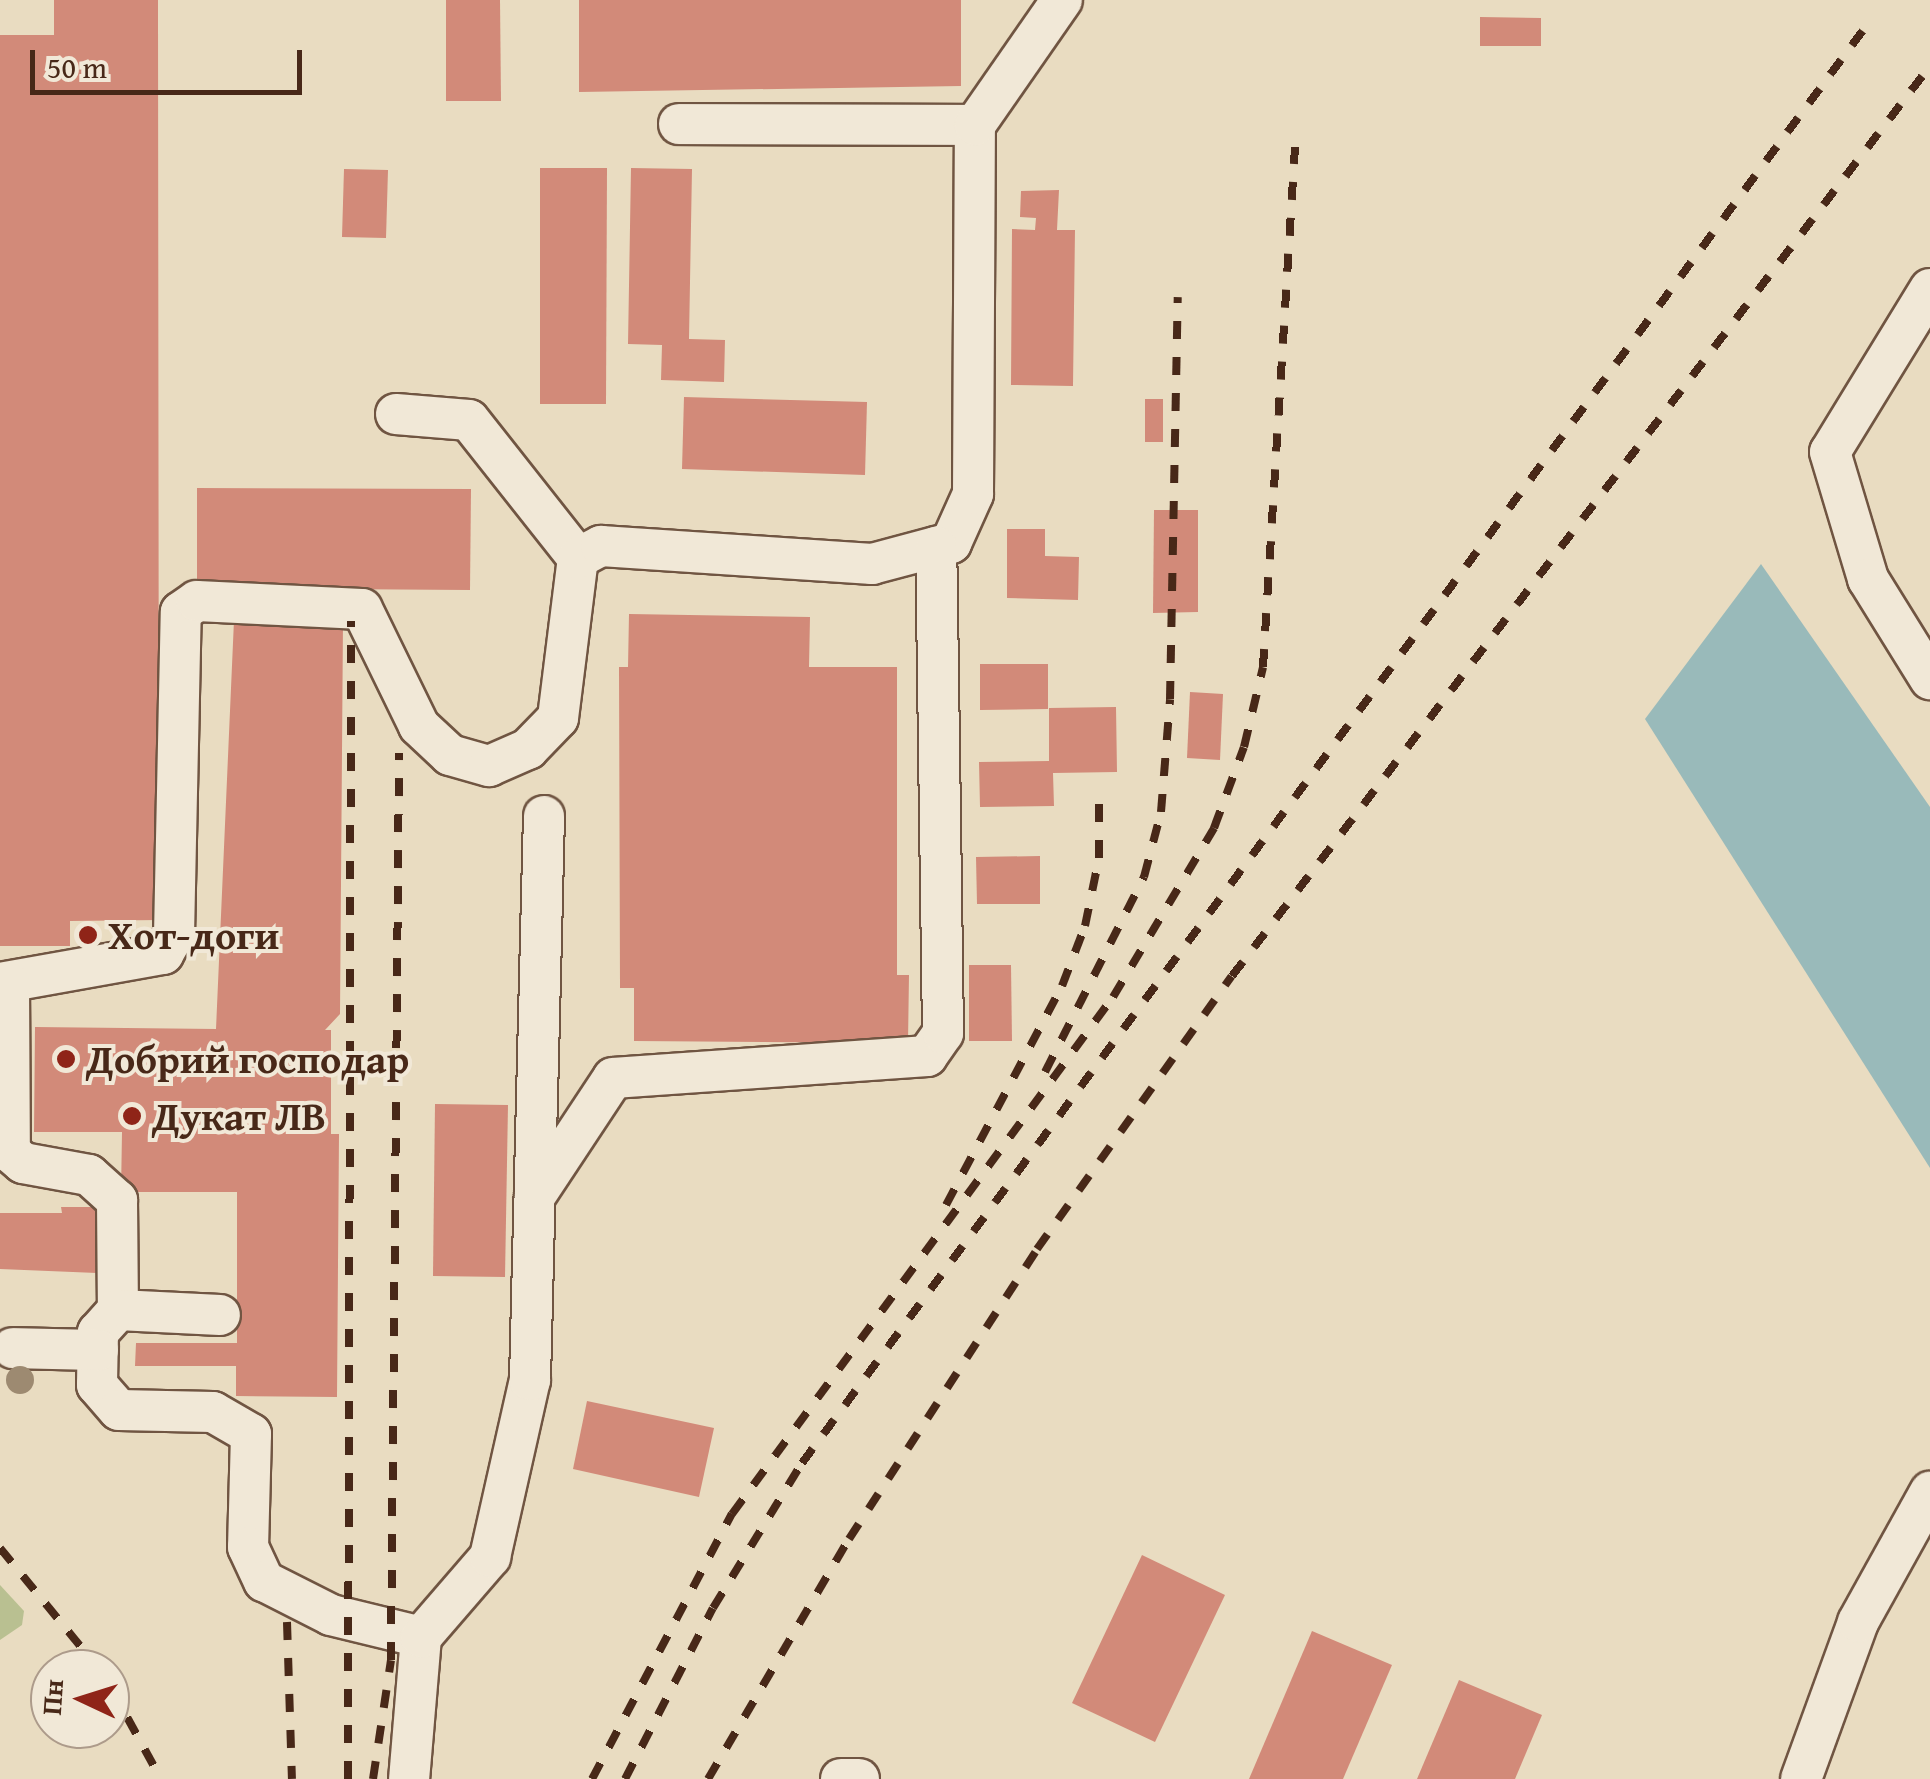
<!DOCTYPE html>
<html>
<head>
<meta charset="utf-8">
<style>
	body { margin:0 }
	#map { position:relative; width:1930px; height:1779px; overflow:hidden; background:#e9dcc1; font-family:"Gentium Book Plus",serif }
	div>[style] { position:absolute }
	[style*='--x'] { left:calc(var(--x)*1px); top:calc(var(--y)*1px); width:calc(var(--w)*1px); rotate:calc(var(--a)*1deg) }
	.green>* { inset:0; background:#b9c091 }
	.water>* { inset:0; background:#99baba }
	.building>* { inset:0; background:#d28a79 }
	.roads { filter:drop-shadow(2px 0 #705542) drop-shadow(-2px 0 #705542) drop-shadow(0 2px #705542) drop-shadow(0 -2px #705542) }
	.minor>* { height:40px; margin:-20px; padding:0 20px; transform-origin:20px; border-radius:20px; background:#f1e8d7 }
	.rail>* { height:8px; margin-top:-4px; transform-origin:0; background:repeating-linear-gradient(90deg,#482818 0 18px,transparent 0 36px) }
	.trees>* { width:28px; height:28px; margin:-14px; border-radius:50%; background:#9d8a71 }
	.dots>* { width:28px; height:28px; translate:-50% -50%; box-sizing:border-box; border:5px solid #f1e8d7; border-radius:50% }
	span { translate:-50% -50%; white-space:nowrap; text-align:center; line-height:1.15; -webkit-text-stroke:8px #f1e8d7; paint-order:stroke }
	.poi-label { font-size:40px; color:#482818; font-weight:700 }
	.left { translate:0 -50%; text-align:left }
	.north { position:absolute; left:30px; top:1649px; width:100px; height:100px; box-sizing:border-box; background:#f1e8d7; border:2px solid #ad9b8b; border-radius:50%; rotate:274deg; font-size:28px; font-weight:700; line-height:40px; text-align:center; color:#482818 }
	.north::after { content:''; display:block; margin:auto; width:35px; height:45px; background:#8f2418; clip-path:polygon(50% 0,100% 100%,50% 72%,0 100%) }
	.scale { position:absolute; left:30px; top:50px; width:272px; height:45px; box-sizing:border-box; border:5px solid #482818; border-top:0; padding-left:12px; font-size:30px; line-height:35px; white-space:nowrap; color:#482818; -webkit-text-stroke:8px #f1e8d7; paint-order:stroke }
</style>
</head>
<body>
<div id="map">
	<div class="green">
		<div style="clip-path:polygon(0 1585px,24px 1611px,22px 1625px,0 1640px)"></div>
	</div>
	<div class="water">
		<div style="clip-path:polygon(1761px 564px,1930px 807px,1930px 1168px,1645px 719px)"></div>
	</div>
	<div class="building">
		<div style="clip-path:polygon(54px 0,158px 0,159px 920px,70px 921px,70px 946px,0 946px,0 35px,54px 35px)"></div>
		<div style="clip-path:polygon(446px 0,500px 0,501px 101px,446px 101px)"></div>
		<div style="clip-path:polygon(579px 0,961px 0,961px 86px,579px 92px)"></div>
		<div style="clip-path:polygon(1480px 17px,1541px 18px,1541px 46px,1480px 46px)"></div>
		<div style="clip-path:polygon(540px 168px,607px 168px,606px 404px,540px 404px)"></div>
		<div style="clip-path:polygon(631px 168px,692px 169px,689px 339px,725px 340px,724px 382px,661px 380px,662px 345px,628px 344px)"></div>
		<div style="clip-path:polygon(344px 169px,388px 170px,386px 238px,342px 237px)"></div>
		<div style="clip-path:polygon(1059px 190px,1057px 230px,1075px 230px,1073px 386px,1011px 385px,1012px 229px,1035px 230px,1036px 218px,1020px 217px,1021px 191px)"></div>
		<div style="clip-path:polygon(684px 397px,867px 402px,865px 475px,682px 469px)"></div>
		<div style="clip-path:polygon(1145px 399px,1163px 399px,1163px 442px,1145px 442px)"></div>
		<div style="clip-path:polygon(197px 488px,471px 489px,470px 590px,197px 588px)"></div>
		<div style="clip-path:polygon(1154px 510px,1198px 510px,1198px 612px,1153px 613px)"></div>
		<div style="clip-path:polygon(1007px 529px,1045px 529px,1045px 556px,1079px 557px,1078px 600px,1007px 598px)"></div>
		<div style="clip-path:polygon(629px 614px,810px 617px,809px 667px,897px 667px,897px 975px,909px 975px,908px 1043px,634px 1041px,634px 988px,620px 988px,619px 667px,628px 667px)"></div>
		<div style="clip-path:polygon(234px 620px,343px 621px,340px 1014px,325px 1030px,331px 1030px,331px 1134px,339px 1134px,337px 1397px,236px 1396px,236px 1366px,135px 1366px,136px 1343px,237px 1343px,237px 1192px,121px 1192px,122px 1132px,34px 1132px,35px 1027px,216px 1029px)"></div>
		<div style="clip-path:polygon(980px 664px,1048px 664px,1048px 709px,980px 710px)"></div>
		<div style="clip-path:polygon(1190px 692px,1223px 694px,1220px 760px,1187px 758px)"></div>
		<div style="clip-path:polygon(1116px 707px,1117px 772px,1053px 773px,1054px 806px,980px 807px,979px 762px,1049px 761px,1049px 708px)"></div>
		<div style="clip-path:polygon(1040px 856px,1040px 904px,977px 904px,976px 857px)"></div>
		<div style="clip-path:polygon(969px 965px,1011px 965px,1012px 1041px,969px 1041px)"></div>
		<div style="clip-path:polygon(435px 1104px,508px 1105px,505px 1277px,433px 1276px)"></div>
		<div style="clip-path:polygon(61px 1207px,97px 1207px,97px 1273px,0 1269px,0 1213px,62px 1213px)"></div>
		<div style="clip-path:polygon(587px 1401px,714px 1428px,699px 1497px,573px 1469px)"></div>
		<div style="clip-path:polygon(1142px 1555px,1225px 1595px,1155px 1742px,1072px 1703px)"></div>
		<div style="clip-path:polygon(1312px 1631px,1392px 1665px,1343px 1779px,1249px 1779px)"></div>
		<div style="clip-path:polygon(1459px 1680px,1542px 1715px,1515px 1779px,1417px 1779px)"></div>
	</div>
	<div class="roads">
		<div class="minor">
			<div style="--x:679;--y:124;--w:296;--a:0.2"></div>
			<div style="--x:1930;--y:289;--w:191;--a:121.5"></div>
			<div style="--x:1830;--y:452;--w:133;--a:73.3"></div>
			<div style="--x:1868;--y:579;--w:118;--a:58.2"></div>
			<div style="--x:396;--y:414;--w:73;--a:4.7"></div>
			<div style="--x:469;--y:420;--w:176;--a:51.7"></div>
			<div style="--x:0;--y:983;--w:166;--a:-10.1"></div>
			<div style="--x:163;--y:954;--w:22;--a:-60"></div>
			<div style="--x:174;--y:935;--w:323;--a:-88.8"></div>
			<div style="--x:181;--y:612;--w:19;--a:-35"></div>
			<div style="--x:197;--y:601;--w:165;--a:2.8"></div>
			<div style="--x:362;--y:609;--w:130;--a:64"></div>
			<div style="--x:419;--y:726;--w:42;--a:43.1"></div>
			<div style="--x:450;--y:755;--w:41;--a:15.8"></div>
			<div style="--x:489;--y:766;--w:43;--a:-23.6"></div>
			<div style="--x:528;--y:749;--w:43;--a:-45.9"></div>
			<div style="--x:558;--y:718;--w:161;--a:-82.9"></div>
			<div style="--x:578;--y:558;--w:26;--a:-28"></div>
			<div style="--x:601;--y:546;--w:272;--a:3.8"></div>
			<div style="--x:872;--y:564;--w:82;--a:-14.9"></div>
			<div style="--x:951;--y:543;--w:54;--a:-65.8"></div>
			<div style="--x:973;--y:494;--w:369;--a:-89.7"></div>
			<div style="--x:975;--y:125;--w:152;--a:-55.2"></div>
			<div style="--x:9;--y:983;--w:169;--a:89.7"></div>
			<div style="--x:10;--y:1152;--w:17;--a:40"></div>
			<div style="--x:23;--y:1163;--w:67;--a:10.3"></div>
			<div style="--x:89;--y:1175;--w:38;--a:42"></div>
			<div style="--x:117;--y:1200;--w:110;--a:89.5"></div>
			<div style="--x:118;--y:1310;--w:102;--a:2.8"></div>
			<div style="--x:535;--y:1196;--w:141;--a:-56.5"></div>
			<div style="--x:613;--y:1078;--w:315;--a:-4"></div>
			<div style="--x:927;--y:1056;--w:28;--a:-55"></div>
			<div style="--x:943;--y:1033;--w:486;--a:-90.8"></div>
			<div style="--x:118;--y:1310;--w:30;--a:132"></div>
			<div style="--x:98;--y:1332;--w:53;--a:91.1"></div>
			<div style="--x:97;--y:1385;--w:33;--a:49"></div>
			<div style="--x:119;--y:1410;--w:94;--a:1.2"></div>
			<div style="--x:213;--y:1412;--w:44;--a:30.1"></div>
			<div style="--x:251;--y:1434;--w:113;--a:91.5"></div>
			<div style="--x:248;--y:1547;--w:38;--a:65"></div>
			<div style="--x:264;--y:1581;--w:75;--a:26.9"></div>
			<div style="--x:331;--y:1615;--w:93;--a:13.7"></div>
			<div style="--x:421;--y:1637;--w:143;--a:94.8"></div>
			<div style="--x:13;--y:1348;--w:85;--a:1.3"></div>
			<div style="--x:421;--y:1637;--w:106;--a:-49.2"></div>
			<div style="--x:490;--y:1557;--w:181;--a:-77.3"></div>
			<div style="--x:530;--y:1380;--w:564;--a:-88.58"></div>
			<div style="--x:841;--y:1779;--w:18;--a:0"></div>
			<div style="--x:1801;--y:1779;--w:167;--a:-70"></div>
			<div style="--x:1858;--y:1622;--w:149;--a:-61"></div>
		</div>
	</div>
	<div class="rail">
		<div style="--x:1045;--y:1072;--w:219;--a:-63.1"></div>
		<div style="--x:1144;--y:877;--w:67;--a:-75.3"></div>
		<div style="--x:1161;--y:812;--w:113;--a:-85.4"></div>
		<div style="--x:1170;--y:699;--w:402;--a:-88.9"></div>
		<div style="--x:946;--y:1205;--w:248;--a:-62.1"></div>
		<div style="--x:1062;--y:986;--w:64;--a:-69"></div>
		<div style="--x:1085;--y:926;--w:69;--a:-78.4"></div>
		<div style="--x:1099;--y:858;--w:72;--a:-90"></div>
		<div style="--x:0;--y:1548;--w:156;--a:50.7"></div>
		<div style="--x:287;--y:1622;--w:157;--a:88.2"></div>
		<div style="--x:110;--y:1686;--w:106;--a:61.3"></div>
		<div style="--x:348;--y:1779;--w:1158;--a:-89.85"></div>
		<div style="--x:373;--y:1779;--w:120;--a:-81.4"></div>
		<div style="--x:391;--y:1660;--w:907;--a:-89.49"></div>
		<div style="--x:592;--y:1779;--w:300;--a:-62.2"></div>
		<div style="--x:732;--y:1514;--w:642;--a:-53.61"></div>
		<div style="--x:1113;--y:997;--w:197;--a:-59.1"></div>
		<div style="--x:1214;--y:828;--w:86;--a:-69.7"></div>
		<div style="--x:1244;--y:747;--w:82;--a:-76.6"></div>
		<div style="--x:1263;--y:667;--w:521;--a:-86.48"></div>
		<div style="--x:625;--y:1779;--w:192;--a:-62.8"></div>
		<div style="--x:713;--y:1608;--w:170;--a:-58.5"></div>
		<div style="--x:802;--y:1463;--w:1788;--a:-53.48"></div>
		<div style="--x:708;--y:1779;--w:278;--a:-59.6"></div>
		<div style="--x:849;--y:1539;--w:346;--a:-57"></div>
		<div style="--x:1037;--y:1249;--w:335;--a:-54.5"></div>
		<div style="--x:1232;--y:976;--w:1147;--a:-52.51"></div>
	</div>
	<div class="trees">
		<div style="left:20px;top:1380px"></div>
	</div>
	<div class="dots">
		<div style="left:88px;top:935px;background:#8f2418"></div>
		<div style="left:66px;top:1059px;background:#8f2418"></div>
		<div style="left:132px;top:1116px;background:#8f2418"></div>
	</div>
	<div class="poi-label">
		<span class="left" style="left:108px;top:935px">Хот-доги</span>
		<span class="left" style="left:86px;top:1059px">Добрий господар</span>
		<span class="left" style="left:152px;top:1116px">Дукат ЛВ</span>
	</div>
	<div class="north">Пн</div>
	<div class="scale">50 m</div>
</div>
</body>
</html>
